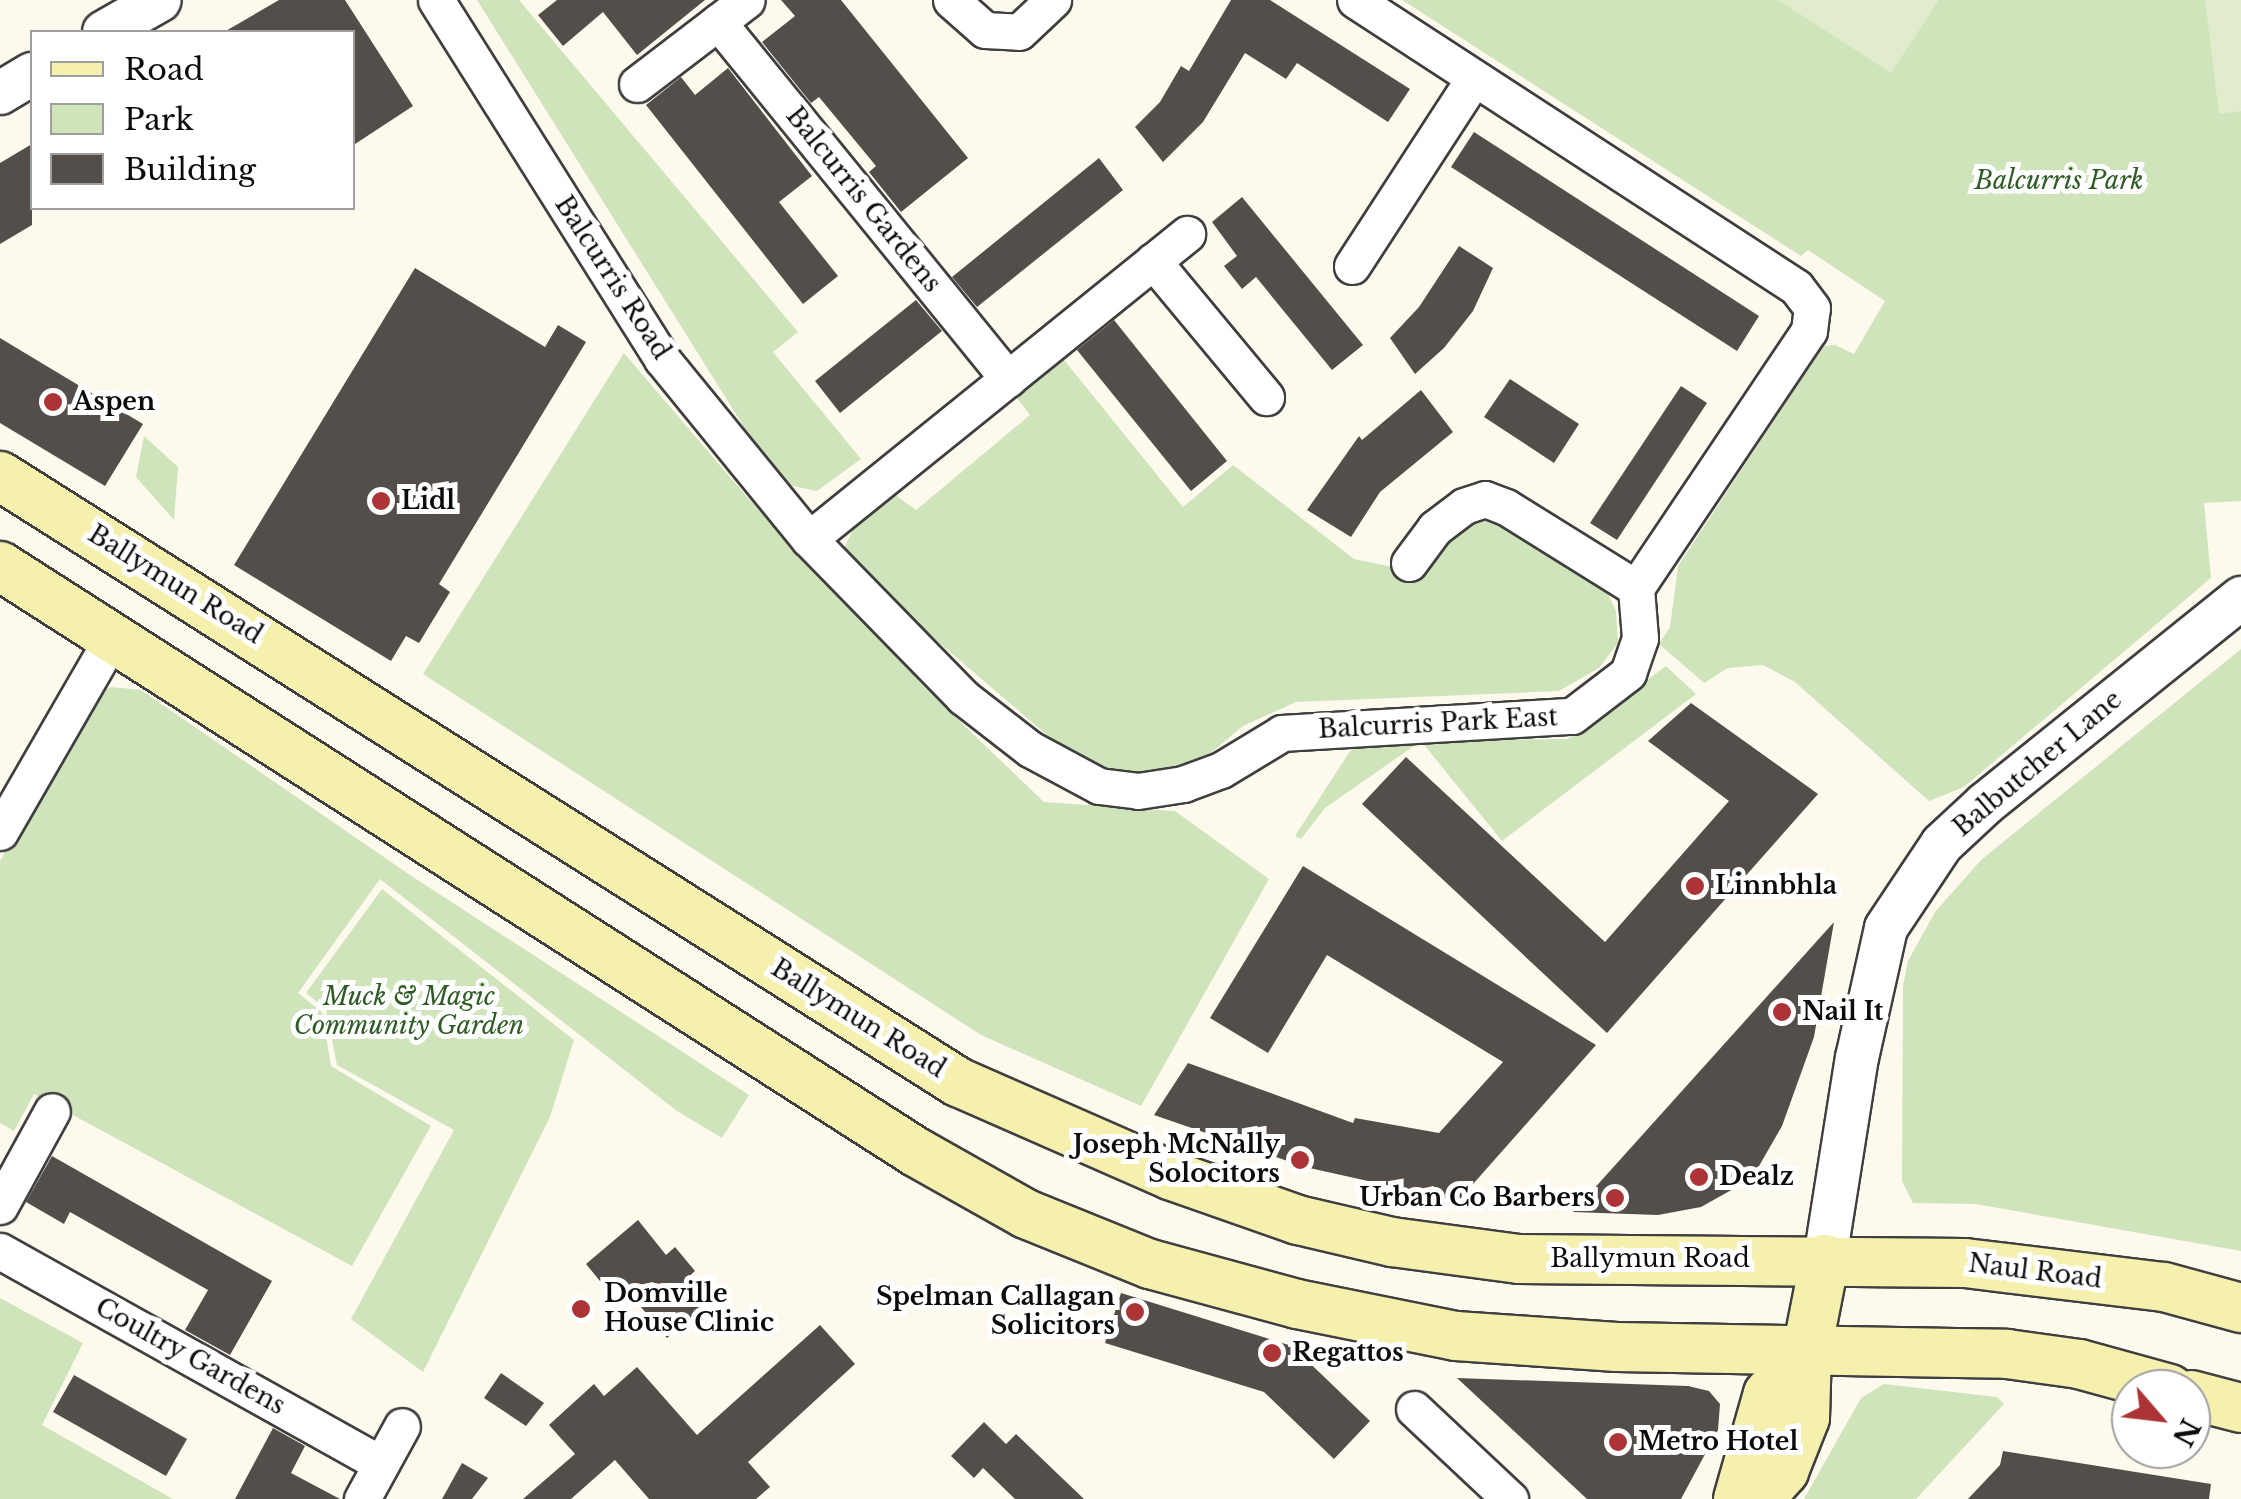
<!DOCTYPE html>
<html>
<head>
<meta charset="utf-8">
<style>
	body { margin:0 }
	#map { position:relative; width:2241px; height:1499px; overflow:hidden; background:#fdfaed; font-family:"Libre Baskerville",serif }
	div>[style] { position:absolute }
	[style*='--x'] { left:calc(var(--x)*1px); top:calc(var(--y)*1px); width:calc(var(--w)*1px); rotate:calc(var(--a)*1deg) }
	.green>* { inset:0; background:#cfe4bb }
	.pitch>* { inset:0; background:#e0eccc }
	.building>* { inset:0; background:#544e4a }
	.roads { filter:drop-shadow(2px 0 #3f3f3f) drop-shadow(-2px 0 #3f3f3f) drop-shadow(0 2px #3f3f3f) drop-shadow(0 -2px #3f3f3f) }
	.minor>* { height:35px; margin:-17.5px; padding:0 17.5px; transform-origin:17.5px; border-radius:17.5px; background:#fff }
	.tertiary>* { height:42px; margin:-21px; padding:0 21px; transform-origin:21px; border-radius:21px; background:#fff }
	.secondary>* { height:48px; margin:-24px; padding:0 24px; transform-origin:24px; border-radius:24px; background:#f6f0af }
	.dots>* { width:28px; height:28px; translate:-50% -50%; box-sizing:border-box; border:5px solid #fff; border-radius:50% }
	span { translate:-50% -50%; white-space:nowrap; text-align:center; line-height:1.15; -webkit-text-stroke:10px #fff; paint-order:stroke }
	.park-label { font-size:25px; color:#2e5c24; font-style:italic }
	.street-label { font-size:25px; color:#0c0c0c }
	.poi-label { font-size:25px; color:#0c0c0c; font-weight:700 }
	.left { translate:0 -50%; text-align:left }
	.right { translate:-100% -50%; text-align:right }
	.legend { position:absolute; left:30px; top:30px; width:325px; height:180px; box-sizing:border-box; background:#fff; border:2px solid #9e9e9e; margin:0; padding:12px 18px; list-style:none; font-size:30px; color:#0c0c0c }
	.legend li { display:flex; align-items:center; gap:20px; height:50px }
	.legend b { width:50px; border:2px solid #9e9e9e }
	.north { position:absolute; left:2111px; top:1369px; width:100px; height:100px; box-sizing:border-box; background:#fff; border:2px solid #9e9e9e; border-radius:50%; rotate:118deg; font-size:28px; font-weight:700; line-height:40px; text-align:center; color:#0c0c0c }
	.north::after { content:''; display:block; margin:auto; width:35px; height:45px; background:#ad3436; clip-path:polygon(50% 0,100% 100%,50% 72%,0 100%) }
</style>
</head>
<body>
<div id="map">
	<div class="green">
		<div style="clip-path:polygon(477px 0,519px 0,798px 332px,773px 352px,861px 459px,817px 491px,779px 483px)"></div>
		<div style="clip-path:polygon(1402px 0,2241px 0,2241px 501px,2204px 503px,2211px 578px,1964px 787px,1929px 801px,1795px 682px,1763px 665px,1728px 668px,1704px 683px,1659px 644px,1670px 627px,1678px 566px,1823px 346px,1835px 345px,1854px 354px,1885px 301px,1808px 250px,1801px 256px)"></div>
		<div style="clip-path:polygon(1056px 350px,1183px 507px,1233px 465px,1354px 559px,1403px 569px,1435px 527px,1491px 516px,1606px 590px,1616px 611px,1618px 643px,1599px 668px,1559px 691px,1296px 702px,1243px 726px,1189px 771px,1108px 772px,1048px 736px,850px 566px,844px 548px,857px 521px,882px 497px,894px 494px,916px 510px,1030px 415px,1008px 387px)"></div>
		<div style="clip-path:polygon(624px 353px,747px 497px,926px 689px,1044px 802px,1175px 811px,1269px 879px,1141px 1106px,981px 1035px,423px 674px)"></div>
		<div style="clip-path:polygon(144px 436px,178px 467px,174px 520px,136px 477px)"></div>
		<div style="clip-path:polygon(2241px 649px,2241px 1251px,1976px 1204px,1913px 1203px,1902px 1181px,1903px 986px,1908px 961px,1935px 912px,1981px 860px)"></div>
		<div style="clip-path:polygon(1666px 666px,1696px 694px,1502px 841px,1421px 741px,1325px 808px,1301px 839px,1295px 836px,1354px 745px,1421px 741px,1568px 739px)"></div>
		<div style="clip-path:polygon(111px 687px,141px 690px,410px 875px,749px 1095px,722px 1138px,677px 1111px,380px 879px,298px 993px,322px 1012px,331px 1066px,431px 1126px,352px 1266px,34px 1094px,14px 1131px,0 1123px,0 861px,90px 696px)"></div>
		<div style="clip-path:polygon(382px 889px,574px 1040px,550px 1117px,423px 1372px,351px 1319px,454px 1130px,337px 1065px,326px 1009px,306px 993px)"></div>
		<div style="clip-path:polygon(0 1298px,83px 1343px,42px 1425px,173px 1499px,0 1499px)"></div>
		<div style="clip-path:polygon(1884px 1384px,1997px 1397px,2004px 1404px,1916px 1499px,1804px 1499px,1861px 1398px)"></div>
	</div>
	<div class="pitch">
		<div style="clip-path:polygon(1778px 0,1939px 0,1891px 73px)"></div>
		<div style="clip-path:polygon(2205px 0,2241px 0,2241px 111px,2219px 114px)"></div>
	</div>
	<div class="building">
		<div style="clip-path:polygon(279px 0,345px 0,413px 106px,352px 146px,352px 32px,224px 32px)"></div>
		<div style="clip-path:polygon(557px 0,705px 0,637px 55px,603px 12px,563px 46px,538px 15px)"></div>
		<div style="clip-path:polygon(781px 0,841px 0,968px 158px,901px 212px,869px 172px,876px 166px,819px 97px,811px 103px,762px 42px,795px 16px)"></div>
		<div style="clip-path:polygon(1231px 0,1270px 0,1410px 89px,1388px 122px,1297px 63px,1286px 79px,1245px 53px,1203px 122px,1163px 162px,1135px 127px,1160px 102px,1181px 66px,1189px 71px)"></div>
		<div style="clip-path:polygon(728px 68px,812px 176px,779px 202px,838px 276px,803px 304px,646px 105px,681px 77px,695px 95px)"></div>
		<div style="clip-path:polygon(1474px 132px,1759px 316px,1737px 351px,1451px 167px)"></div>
		<div style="clip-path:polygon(32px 144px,32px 225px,0 244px,0 163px)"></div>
		<div style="clip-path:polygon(1099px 158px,1123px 190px,977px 307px,952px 277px)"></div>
		<div style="clip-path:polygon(1242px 197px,1363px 345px,1332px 370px,1256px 277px,1242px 289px,1224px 266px,1237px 256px,1212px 222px)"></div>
		<div style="clip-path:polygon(1459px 246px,1493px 268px,1473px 311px,1444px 348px,1415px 374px,1390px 338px,1419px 307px)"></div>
		<div style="clip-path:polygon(415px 268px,545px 347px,558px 325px,586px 342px,439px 584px,450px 592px,419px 643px,406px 636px,391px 661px,234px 565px)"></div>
		<div style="clip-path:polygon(916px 300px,942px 331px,840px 413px,815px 381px)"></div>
		<div style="clip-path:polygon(1114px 320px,1227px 461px,1191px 491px,1077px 350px)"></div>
		<div style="clip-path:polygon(0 338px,143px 424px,105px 486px,0 423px)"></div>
		<div style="clip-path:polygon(1510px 379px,1579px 424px,1554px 463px,1484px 417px)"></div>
		<div style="clip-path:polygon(1681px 386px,1707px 403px,1617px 540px,1590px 523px)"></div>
		<div style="clip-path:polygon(1421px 390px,1453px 432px,1380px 492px,1351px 537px,1307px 510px,1359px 436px,1362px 440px)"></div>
		<div style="clip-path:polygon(1691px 703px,1818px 794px,1607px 1033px,1362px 804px,1406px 757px,1605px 942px,1729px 801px,1648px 741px)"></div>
		<div style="clip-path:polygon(1303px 866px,1596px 1045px,1458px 1201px,1305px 1167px,1154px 1115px,1188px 1063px,1353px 1123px,1355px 1118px,1439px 1133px,1503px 1062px,1327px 955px,1268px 1053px,1210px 1018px)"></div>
		<div style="clip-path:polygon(1834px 922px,1814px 1037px,1782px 1126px,1759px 1166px,1735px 1188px,1701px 1207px,1658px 1215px,1573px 1212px)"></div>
		<div style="clip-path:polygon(52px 1156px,272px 1281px,230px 1355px,185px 1330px,208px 1290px,70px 1212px,64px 1224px,26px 1202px)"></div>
		<div style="clip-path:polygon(638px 1220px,666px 1255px,675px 1247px,695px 1271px,685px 1280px,706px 1305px,667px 1338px,620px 1282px,609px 1292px,586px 1264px)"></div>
		<div style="clip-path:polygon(1121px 1293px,1292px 1346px,1370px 1421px,1334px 1459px,1264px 1392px,1105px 1343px)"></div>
		<div style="clip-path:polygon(820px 1325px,855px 1364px,748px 1462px,770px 1487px,756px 1499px,649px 1499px,615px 1460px,571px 1499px,523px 1499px,575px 1454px,549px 1425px,594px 1384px,604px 1396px,637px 1367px,697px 1435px)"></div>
		<div style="clip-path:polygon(501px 1373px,544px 1403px,526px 1426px,484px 1398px)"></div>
		<div style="clip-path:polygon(74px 1375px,187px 1439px,166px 1476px,53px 1412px)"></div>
		<div style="clip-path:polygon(1457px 1378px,1688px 1386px,1709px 1391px,1720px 1404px,1718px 1430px,1681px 1499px,1587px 1499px)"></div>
		<div style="clip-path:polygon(984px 1422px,1006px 1444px,1016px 1434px,1084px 1499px,1015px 1499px,983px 1468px,974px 1478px,951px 1456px)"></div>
		<div style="clip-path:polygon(273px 1428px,305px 1446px,291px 1473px,340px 1499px,235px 1499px)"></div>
		<div style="clip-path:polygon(2003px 1451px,2211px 1484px,2209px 1499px,1968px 1499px,2000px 1465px)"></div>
		<div style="clip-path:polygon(462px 1463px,488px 1478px,472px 1499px,442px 1499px)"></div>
	</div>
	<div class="roads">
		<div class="minor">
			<div style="--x:436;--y:0;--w:424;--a:57.8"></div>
			<div style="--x:662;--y:359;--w:232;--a:50.8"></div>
			<div style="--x:809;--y:539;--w:221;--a:45.7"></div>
			<div style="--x:963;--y:697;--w:85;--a:37.8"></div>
			<div style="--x:1030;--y:749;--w:78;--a:28.2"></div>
			<div style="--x:1099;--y:786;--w:39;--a:7"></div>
			<div style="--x:1138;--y:791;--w:46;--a:-8.8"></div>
			<div style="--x:1183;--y:784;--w:40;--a:-20.2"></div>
			<div style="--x:1221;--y:770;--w:71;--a:-31.2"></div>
			<div style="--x:1282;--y:733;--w:290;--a:-3.4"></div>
			<div style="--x:1572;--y:716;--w:71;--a:-37.5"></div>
			<div style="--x:1628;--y:673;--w:37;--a:-71"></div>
			<div style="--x:1640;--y:638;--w:50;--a:-94.6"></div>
			<div style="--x:1636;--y:588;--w:310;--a:-56.1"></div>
			<div style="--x:1809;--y:331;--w:23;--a:-83"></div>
			<div style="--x:1812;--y:308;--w:26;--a:-127"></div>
			<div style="--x:1796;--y:287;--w:526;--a:-146.94"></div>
			<div style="--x:951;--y:0;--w:45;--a:41.4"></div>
			<div style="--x:985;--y:30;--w:34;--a:3"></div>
			<div style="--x:1019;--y:32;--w:47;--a:-43.3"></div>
			<div style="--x:718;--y:22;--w:460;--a:50.9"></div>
			<div style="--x:637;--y:84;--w:138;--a:-37.4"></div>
			<div style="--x:1153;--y:261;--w:177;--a:50.3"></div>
			<div style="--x:1352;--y:266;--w:224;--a:-57"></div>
			<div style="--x:809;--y:539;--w:486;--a:-38.9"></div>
			<div style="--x:1409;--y:563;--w:44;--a:-53.4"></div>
			<div style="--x:1435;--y:528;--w:36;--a:-37"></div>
			<div style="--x:1464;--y:506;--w:22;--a:-18"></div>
			<div style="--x:1485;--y:499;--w:22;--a:21"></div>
			<div style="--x:1506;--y:507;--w:153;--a:31.9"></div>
			<div style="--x:0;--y:832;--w:226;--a:-60"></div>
			<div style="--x:0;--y:1206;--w:108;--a:-61.3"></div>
			<div style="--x:0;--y:1251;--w:436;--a:29.2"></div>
			<div style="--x:1414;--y:1409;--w:132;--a:43.2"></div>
			<div style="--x:362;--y:1499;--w:83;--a:-61.3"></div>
		</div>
		<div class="tertiary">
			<div style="--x:104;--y:32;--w:64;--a:-29.7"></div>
			<div style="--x:0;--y:93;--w:37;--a:-31"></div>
			<div style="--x:1825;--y:1259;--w:204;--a:-81"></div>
			<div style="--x:1857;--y:1058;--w:133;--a:-77.4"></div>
			<div style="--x:1886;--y:928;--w:101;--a:-56.3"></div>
			<div style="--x:1942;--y:844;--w:59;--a:-42.9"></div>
			<div style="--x:1985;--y:804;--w:329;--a:-38.8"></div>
		</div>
		<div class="secondary">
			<div style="--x:0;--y:476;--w:1134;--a:32.32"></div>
			<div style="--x:958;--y:1082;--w:232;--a:23.7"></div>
			<div style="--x:1170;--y:1175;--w:136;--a:19.4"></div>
			<div style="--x:1298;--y:1220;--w:97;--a:13.2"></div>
			<div style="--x:1392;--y:1242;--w:128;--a:7.6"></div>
			<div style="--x:1519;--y:1259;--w:446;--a:0.5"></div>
			<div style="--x:1965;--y:1263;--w:200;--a:6.9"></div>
			<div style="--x:2164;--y:1287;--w:80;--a:15.3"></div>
			<div style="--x:0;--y:566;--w:1087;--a:32.61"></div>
			<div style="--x:916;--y:1152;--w:126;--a:29.4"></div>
			<div style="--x:1026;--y:1214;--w:134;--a:22"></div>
			<div style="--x:1150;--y:1264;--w:152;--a:15.2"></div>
			<div style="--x:1297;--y:1304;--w:162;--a:11.4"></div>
			<div style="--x:1456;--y:1336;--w:161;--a:3.9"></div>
			<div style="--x:1617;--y:1347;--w:390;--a:1"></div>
			<div style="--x:2007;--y:1354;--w:73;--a:7.9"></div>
			<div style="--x:2079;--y:1364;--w:94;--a:15.4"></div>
			<div style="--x:2191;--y:1395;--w:52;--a:14.6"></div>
			<div style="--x:1738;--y:1499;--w:109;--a:-74.1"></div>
			<div style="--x:1768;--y:1394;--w:59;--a:-48.4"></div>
			<div style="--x:1759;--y:1499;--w:38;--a:-48"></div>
			<div style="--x:1784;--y:1471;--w:57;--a:-68.4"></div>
			<div style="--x:1805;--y:1418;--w:68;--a:-88.3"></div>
			<div style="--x:1807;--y:1350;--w:93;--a:-78.8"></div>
		</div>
	</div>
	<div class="dots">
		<div style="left:53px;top:402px;background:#ad3436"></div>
		<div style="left:381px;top:501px;background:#ad3436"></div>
		<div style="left:1695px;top:886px;background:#ad3436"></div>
		<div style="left:1782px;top:1012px;background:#ad3436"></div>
		<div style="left:1300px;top:1160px;background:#ad3436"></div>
		<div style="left:1699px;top:1177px;background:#ad3436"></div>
		<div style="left:1615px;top:1198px;background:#ad3436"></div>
		<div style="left:581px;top:1309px;background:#ad3436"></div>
		<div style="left:1135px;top:1312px;background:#ad3436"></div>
		<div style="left:1272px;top:1353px;background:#ad3436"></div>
		<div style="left:1618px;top:1442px;background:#ad3436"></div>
	</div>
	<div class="park-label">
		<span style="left:2059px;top:181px">Balcurris Park</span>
		<span style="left:409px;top:1012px">Muck &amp; Magic<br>Community Garden</span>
	</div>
	<div class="street-label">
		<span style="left:863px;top:200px;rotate:51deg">Balcurris Gardens</span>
		<span style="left:612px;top:278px;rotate:57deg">Balcurris Road</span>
		<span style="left:175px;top:585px;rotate:32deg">Ballymun Road</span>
		<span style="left:1438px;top:724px;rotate:-3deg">Balcurris Park East</span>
		<span style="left:2038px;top:764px;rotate:-40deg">Balbutcher Lane</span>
		<span style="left:858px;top:1019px;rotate:32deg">Ballymun Road</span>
		<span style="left:1650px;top:1259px">Ballymun Road</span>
		<span style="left:2035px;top:1272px;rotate:7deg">Naul Road</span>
		<span style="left:190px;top:1357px;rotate:29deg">Coultry Gardens</span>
	</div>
	<div class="poi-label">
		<span class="left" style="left:73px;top:402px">Aspen</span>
		<span class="left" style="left:401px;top:501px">Lidl</span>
		<span class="left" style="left:1715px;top:886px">Linnbhla</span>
		<span class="left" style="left:1802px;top:1012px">Nail It</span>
		<span class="right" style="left:1280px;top:1160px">Joseph McNally<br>Solocitors</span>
		<span class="left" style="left:1719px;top:1177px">Dealz</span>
		<span class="right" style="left:1595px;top:1198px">Urban Co Barbers</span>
		<span class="left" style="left:604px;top:1309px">Domville<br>House Clinic</span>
		<span class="right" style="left:1115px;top:1312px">Spelman Callagan<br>Solicitors</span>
		<span class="left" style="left:1292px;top:1353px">Regattos</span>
		<span class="left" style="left:1638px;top:1442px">Metro Hotel</span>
	</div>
	<ul class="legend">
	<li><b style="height:12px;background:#f6f0af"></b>Road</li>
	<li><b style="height:28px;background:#cfe4bb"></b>Park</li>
	<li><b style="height:28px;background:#544e4a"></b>Building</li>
	</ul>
	<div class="north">N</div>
</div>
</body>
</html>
